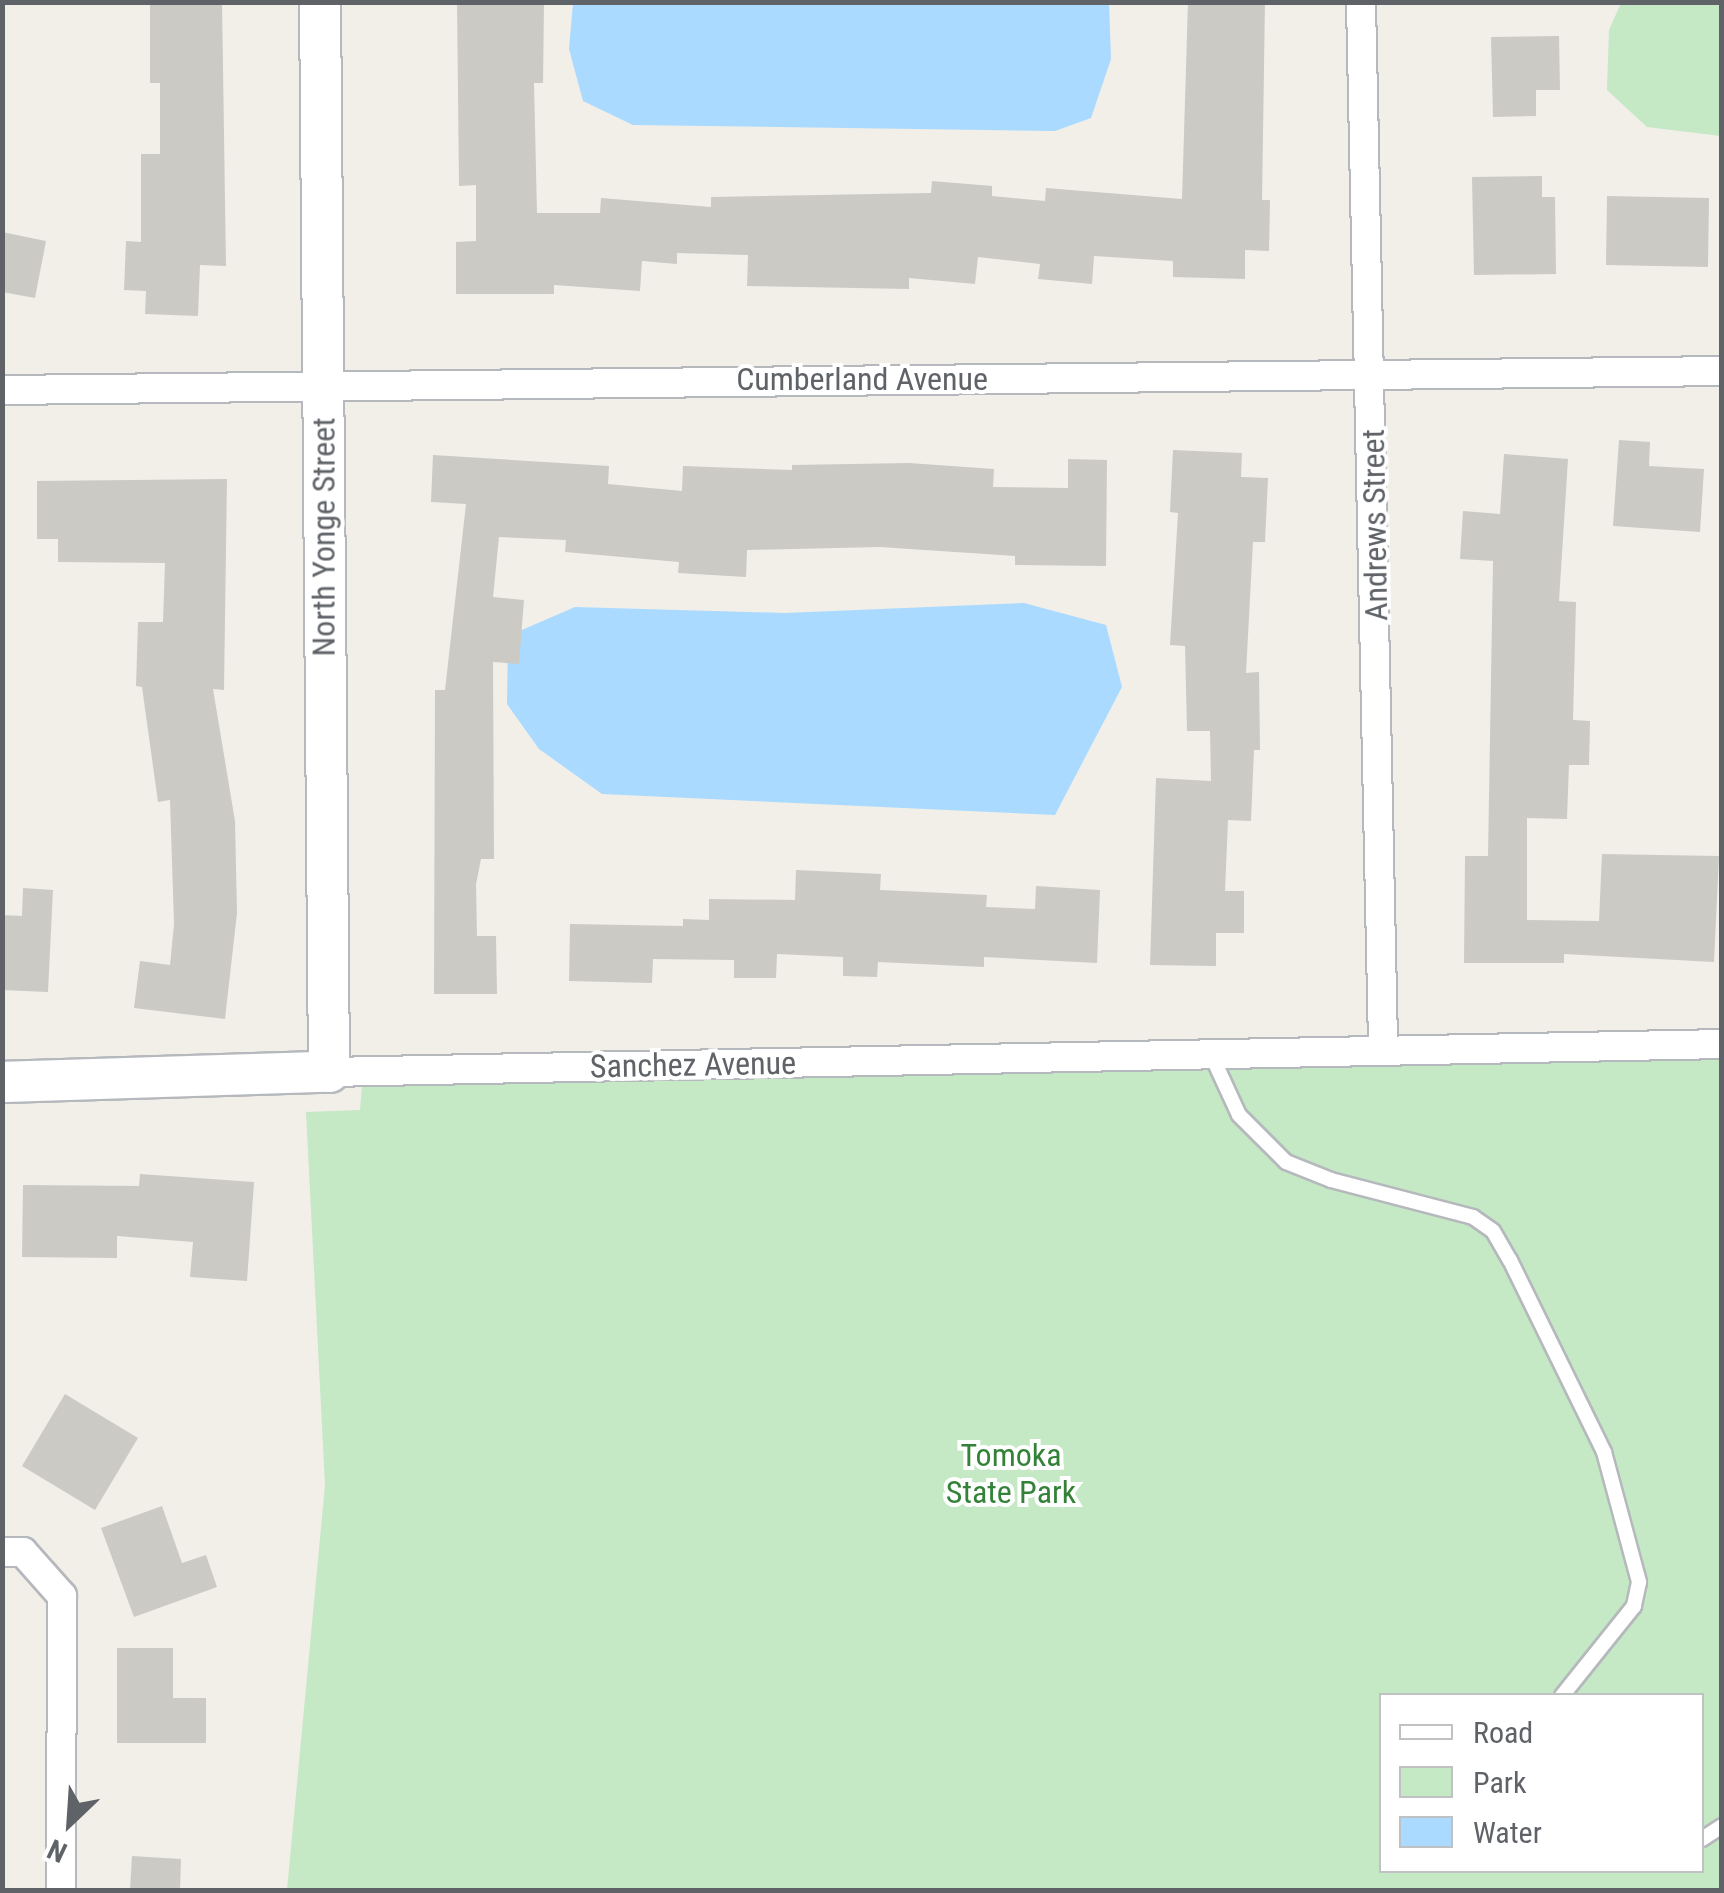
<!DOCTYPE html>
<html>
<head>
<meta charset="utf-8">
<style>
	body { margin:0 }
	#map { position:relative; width:1724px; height:1893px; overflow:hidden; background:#f1efe8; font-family:"Roboto Condensed",sans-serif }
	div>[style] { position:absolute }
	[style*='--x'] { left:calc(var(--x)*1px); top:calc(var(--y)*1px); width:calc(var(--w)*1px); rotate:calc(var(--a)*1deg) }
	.green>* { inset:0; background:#c5e8c5 }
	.water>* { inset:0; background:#aadaff }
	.building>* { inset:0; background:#cccac5 }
	.roads { filter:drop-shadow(2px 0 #b5b8bc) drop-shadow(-2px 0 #b5b8bc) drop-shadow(0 2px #b5b8bc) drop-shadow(0 -2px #b5b8bc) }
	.lane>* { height:14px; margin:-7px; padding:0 7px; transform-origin:7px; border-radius:7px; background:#fff }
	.street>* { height:28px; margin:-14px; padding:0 14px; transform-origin:14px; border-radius:14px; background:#fff }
	.secondary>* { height:40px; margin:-20px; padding:0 20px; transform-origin:20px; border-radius:20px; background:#fff }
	span { translate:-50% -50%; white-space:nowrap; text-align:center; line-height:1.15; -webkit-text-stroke:8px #fff; paint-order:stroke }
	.street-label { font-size:32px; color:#5f6368 }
	.park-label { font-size:32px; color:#348238 }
	.frame { position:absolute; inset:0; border:5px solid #5f6368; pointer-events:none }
	.legend { position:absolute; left:1379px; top:1693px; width:325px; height:180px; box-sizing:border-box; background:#fff; border:2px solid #bfc1c3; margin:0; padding:12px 18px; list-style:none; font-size:30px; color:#5f6368 }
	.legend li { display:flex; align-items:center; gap:20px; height:50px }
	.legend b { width:50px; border:2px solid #bfc1c3 }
	.north { position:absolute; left:20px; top:1773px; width:100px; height:100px; -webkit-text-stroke:8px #fff; paint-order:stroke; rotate:205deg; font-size:28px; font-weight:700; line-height:40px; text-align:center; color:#5f6368 }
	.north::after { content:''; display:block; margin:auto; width:35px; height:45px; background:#5f6368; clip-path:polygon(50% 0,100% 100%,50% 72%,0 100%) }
</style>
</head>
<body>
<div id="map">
	<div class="green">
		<div style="clip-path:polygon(1621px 3px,1721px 3px,1721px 136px,1647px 127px,1607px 90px,1609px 30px)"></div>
		<div style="clip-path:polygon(evenodd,1721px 1038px,1721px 1890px,287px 1890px,325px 1485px,306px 1112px,360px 1110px,363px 1072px,1721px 1038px,1382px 1696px,1702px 1696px,1702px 1870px,1382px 1870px,1382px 1696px)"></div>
	</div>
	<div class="water">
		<div style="clip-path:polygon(573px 3px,1109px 3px,1111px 59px,1091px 118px,1055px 131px,633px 125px,583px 101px,569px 49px)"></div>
		<div style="clip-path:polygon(1024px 603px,1106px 625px,1122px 687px,1055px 815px,602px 794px,539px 749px,507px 704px,508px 636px,575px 607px,785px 613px)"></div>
	</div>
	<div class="building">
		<div style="clip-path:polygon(150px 2px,222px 2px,226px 266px,200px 265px,198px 316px,145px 314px,146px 291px,124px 290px,126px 241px,141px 242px,141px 154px,160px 154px,160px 83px,150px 83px)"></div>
		<div style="clip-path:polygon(457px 2px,544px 2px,543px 83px,534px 83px,537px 213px,600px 213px,601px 198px,711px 207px,711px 197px,931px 193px,932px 181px,992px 186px,992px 196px,1045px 201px,1046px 188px,1182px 199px,1188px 2px,1265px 2px,1262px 200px,1270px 200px,1269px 251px,1245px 250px,1245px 279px,1173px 277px,1173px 261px,1094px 256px,1092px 284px,1038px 279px,1040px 264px,978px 257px,975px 284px,909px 278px,909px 289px,747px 286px,748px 255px,677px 253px,677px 264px,642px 261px,640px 291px,554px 285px,554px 294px,456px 294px,456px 242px,476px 241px,476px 185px,459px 186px)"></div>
		<div style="clip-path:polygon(1559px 36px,1560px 90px,1536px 90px,1536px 116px,1493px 117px,1491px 37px)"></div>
		<div style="clip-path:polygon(1542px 176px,1542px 197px,1555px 197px,1556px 274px,1474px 275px,1472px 177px)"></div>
		<div style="clip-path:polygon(1607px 196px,1709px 198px,1708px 267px,1606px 265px)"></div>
		<div style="clip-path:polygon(2px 232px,46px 241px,35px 298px,2px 292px)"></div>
		<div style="clip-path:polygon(1619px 440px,1650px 442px,1649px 466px,1704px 469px,1700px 532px,1613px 526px)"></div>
		<div style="clip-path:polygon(1173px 450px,1242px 453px,1241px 477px,1268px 478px,1265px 542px,1253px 542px,1246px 673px,1259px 672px,1260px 750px,1254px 750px,1251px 821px,1228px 820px,1225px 891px,1244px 891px,1244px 933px,1216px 933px,1216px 966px,1150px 965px,1156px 778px,1211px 781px,1210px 731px,1187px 731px,1185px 646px,1170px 645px,1178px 513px,1170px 512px)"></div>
		<div style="clip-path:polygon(1504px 454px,1568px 459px,1559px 601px,1576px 602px,1573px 720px,1590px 721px,1589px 765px,1569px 765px,1567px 819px,1527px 818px,1527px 920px,1599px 921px,1602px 854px,1719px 856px,1714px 962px,1564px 954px,1564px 963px,1464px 963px,1465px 856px,1488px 856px,1493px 561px,1460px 559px,1463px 511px,1500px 514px)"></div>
		<div style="clip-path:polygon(433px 455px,609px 466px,608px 484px,682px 491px,683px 466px,792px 470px,792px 465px,909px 463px,994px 469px,993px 487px,1068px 488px,1068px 459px,1107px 460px,1106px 566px,1015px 565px,1015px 556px,880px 547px,747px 550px,746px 577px,678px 573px,679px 562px,565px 552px,566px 540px,499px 537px,493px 597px,524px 600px,519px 664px,493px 662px,494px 859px,481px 859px,476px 884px,477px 936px,496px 936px,497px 994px,434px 994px,435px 690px,445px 690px,466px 504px,431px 502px)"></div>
		<div style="clip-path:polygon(227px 479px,224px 690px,213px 689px,235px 821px,237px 913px,225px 1019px,134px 1008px,140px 961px,170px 965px,174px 924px,170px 800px,158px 802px,142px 687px,136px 686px,138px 622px,163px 622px,165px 563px,58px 562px,58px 539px,37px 539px,37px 481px)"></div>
		<div style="clip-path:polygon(796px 870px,881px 874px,880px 890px,987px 895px,986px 907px,1035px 909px,1036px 886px,1100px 890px,1097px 963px,984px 957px,984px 967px,878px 962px,877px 977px,843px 976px,843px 957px,777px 954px,776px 978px,734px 978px,734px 960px,653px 959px,652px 983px,569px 981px,570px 924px,683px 926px,683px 919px,709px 920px,709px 899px,795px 900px)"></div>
		<div style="clip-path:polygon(23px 888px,53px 890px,48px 992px,2px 990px,2px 915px,22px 916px)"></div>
		<div style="clip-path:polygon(140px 1174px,254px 1182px,247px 1281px,190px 1277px,193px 1242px,117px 1236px,117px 1258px,22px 1257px,23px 1185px,139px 1186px)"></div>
		<div style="clip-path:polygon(65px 1394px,138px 1438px,95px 1510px,22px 1466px)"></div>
		<div style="clip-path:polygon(162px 1506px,182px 1563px,206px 1555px,217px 1587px,134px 1617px,101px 1528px)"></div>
		<div style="clip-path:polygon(117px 1648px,173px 1648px,173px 1698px,206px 1698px,206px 1743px,117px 1743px)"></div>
		<div style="clip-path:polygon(132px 1856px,181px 1859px,180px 1890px,130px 1890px)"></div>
	</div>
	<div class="roads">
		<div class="lane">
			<div style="--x:1210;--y:1052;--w:69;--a:65.3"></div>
			<div style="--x:1239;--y:1115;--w:66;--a:45"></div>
			<div style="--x:1286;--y:1162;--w:48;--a:21.8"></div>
			<div style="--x:1331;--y:1180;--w:147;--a:14.6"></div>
			<div style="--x:1473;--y:1217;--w:24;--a:35"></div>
			<div style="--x:1493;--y:1231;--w:34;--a:60"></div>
			<div style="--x:1510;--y:1260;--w:214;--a:63.9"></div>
			<div style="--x:1604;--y:1452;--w:135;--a:74.9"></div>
			<div style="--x:1639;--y:1582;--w:25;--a:102"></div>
			<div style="--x:1634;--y:1606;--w:115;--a:128.7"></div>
			<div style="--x:1702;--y:1839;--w:24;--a:-33"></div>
		</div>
		<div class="street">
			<div style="--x:1361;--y:2;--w:1045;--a:88.79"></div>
			<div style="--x:2;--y:390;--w:1720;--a:-0.63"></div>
			<div style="--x:329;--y:1072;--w:1393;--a:-1.15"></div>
			<div style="--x:2;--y:1552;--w:21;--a:0"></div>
			<div style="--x:23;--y:1552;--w:59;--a:48.4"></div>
			<div style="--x:62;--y:1596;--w:294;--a:90.2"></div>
		</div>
		<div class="secondary">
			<div style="--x:2;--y:1082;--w:327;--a:-1.8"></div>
			<div style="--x:329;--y:1072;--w:1070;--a:-90.48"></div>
		</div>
	</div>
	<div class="street-label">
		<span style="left:862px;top:379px">Cumberland Avenue</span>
		<span style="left:1375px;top:525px;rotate:-91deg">Andrews Street</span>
		<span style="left:324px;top:537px;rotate:-90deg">North Yonge Street</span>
		<span style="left:693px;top:1065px;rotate:-1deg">Sanchez Avenue</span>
	</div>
	<div class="park-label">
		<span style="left:1011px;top:1474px">Tomoka<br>State Park</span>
	</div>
	<div class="frame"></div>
	<ul class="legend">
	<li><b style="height:12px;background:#fff"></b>Road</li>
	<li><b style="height:28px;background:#c5e8c5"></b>Park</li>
	<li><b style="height:28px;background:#aadaff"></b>Water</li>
	</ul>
	<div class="north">N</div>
</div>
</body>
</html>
